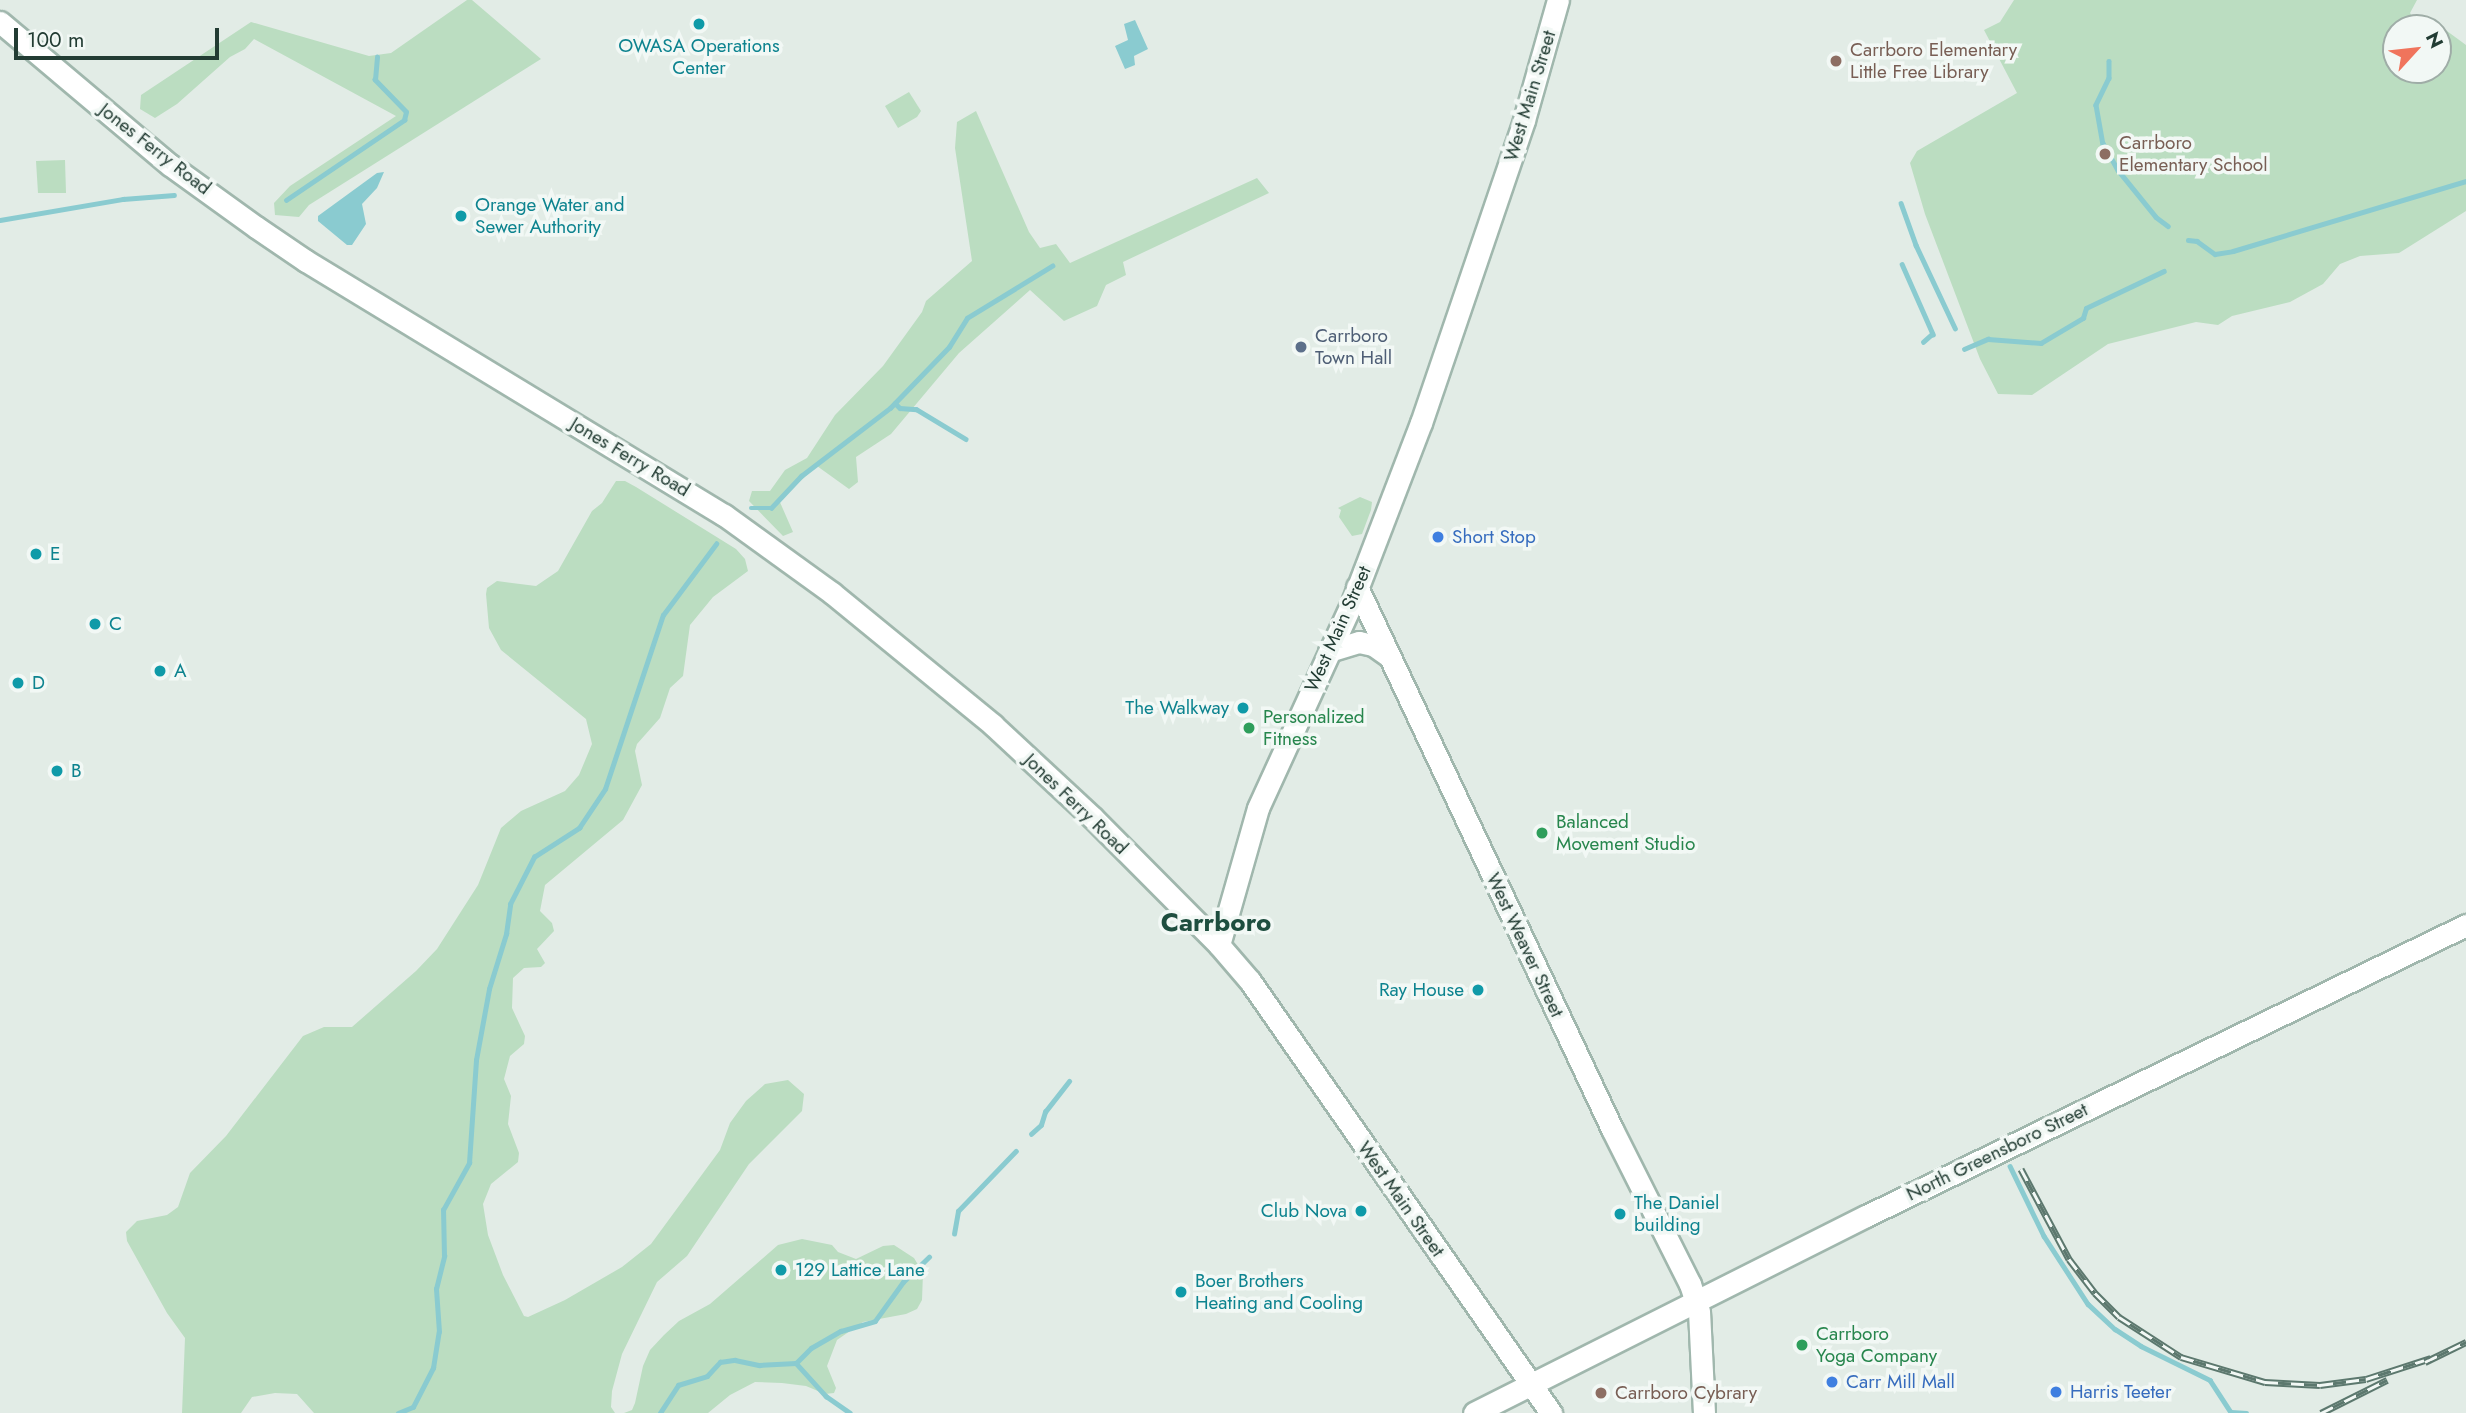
<!DOCTYPE html>
<html>
<head>
<meta charset="utf-8">
<style>
	body { margin:0 }
	#map { position:relative; width:2466px; height:1413px; overflow:hidden; background:#e2ece6; font-family:Jost,sans-serif }
	div>[style] { position:absolute }
	[style*='--x'] { left:calc(var(--x)*1px); top:calc(var(--y)*1px); width:calc(var(--w)*1px); rotate:calc(var(--a)*1deg) }
	.green>* { inset:0; background:#bbddc1 }
	.water>* { inset:0; background:#8acbd0 }
	.stream>* { height:4.5px; margin:-2.25px; padding:0 2.25px; transform-origin:2.25px; border-radius:2.25px; background:#8acbd0 }
	.roads { filter:drop-shadow(2px 0 #a0b7ad) drop-shadow(-2px 0 #a0b7ad) drop-shadow(0 2px #a0b7ad) drop-shadow(0 -2px #a0b7ad) }
	.secondary>* { height:21px; margin:-10.5px; padding:0 10.5px; transform-origin:10.5px; border-radius:10.5px; background:#fff }
	.rail>* { height:7px; margin-top:-3.5px; transform-origin:0; background:repeating-linear-gradient(90deg,#f2f8f5 0 13px,#5c786e 0 26px); box-sizing:border-box; border-block:2px solid #5c786e }
	.dots>* { width:19px; height:19px; translate:-50% -50%; box-sizing:border-box; border:4px solid #f2f8f5; border-radius:50% }
	span { translate:-50% -50%; white-space:nowrap; text-align:center; line-height:1.15; -webkit-text-stroke:7px #f2f8f5; paint-order:stroke }
	.culture-label { font-size:19px; color:#0d838f }
	.left { translate:0 -50%; text-align:left }
	.right { translate:-100% -50%; text-align:right }
	.education-label { font-size:19px; color:#785e54 }
	.street-label { font-size:19px; color:#223c33 }
	.service-label { font-size:19px; color:#4e5e75 }
	.shop-label { font-size:19px; color:#366cbe }
	.leisure-label { font-size:19px; color:#27864d }
	.district-label { font-size:26px; color:#1e4e3f; font-weight:700 }
	.north { position:absolute; left:2382px; top:14px; width:70px; height:70px; box-sizing:border-box; background:#f2f8f5; border:2px solid #9fada7; border-radius:50%; rotate:63deg; font-size:19px; font-weight:700; line-height:28px; text-align:center; color:#223c33 }
	.north::after { content:''; display:block; margin:auto; width:24px; height:32px; background:#f0745c; clip-path:polygon(50% 0,100% 100%,50% 72%,0 100%) }
	.scale { position:absolute; left:14px; top:28px; width:205px; height:32px; box-sizing:border-box; border:4px solid #223c33; border-top:0; padding-left:9px; font-size:21px; line-height:24px; white-space:nowrap; color:#223c33; -webkit-text-stroke:5px #f2f8f5; paint-order:stroke }
</style>
</head>
<body>
<div id="map">
	<div class="green">
		<div style="clip-path:polygon(467px 0,472px 0,541px 59px,309px 205px,299px 217px,275px 215px,274px 203px,290px 186px,396px 116px,254px 39px,245px 49px,230px 57px,177px 104px,155px 118px,140px 109px,141px 95px,251px 22px,369px 56px,391px 53px)"></div>
		<div style="clip-path:polygon(evenodd,2014px 0,2417px 0,2410px 13px,2414px 19px,2436px 23px,2466px 45px,2466px 211px,2399px 253px,2360px 256px,2340px 264px,2323px 284px,2290px 302px,2232px 316px,2218px 325px,2196px 322px,2108px 344px,2032px 395px,1998px 394px,1980px 359px,1925px 214px,1910px 163px,1917px 151px,2017px 93px,1984px 30px,2000px 22px,2014px 0,2396px 28px,2438px 28px,2438px 70px,2396px 70px,2396px 28px)"></div>
		<div style="clip-path:polygon(909px 92px,921px 111px,917px 117px,898px 128px,885px 106px)"></div>
		<div style="clip-path:polygon(976px 111px,1029px 232px,1040px 248px,1056px 244px,1070px 263px,1257px 178px,1269px 193px,1123px 262px,1126px 275px,1106px 285px,1097px 306px,1064px 321px,1030px 290px,959px 353px,891px 434px,856px 457px,858px 482px,849px 489px,817px 466px,779px 500px,793px 532px,783px 536px,749px 501px,752px 491px,770px 491px,785px 470px,807px 458px,835px 415px,883px 366px,922px 312px,926px 301px,972px 261px,955px 148px,957px 122px)"></div>
		<div style="clip-path:polygon(65px 160px,66px 193px,38px 193px,36px 161px)"></div>
		<div style="clip-path:polygon(616px 481px,625px 481px,636px 487px,736px 549px,745px 559px,748px 571px,713px 597px,690px 625px,683px 676px,670px 688px,660px 718px,637px 744px,635px 751px,642px 785px,623px 820px,545px 885px,540px 911px,552px 923px,554px 931px,537px 949px,545px 963px,541px 967px,524px 968px,513px 978px,512px 1008px,525px 1036px,524px 1044px,510px 1056px,504px 1079px,511px 1096px,508px 1124px,519px 1153px,518px 1162px,491px 1184px,483px 1204px,488px 1235px,503px 1275px,524px 1316px,528px 1317px,565px 1300px,622px 1267px,651px 1244px,720px 1150px,730px 1123px,746px 1101px,765px 1084px,788px 1080px,804px 1094px,802px 1111px,749px 1164px,687px 1256px,657px 1282px,622px 1354px,612px 1391px,611px 1407px,615px 1413px,314px 1413px,297px 1394px,275px 1393px,252px 1397px,241px 1413px,182px 1413px,185px 1338px,167px 1313px,127px 1241px,126px 1232px,137px 1221px,167px 1215px,178px 1207px,190px 1173px,226px 1136px,303px 1036px,324px 1027px,352px 1027px,416px 971px,437px 949px,478px 885px,501px 828px,521px 811px,565px 791px,579px 775px,592px 744px,586px 719px,501px 650px,489px 628px,486px 594px,487px 588px,497px 581px,536px 586px,558px 571px,592px 511px,602px 503px)"></div>
		<div style="clip-path:polygon(1360px 497px,1372px 502px,1371px 510px,1362px 534px,1352px 536px,1339px 517px,1341px 510px,1338px 508px)"></div>
		<div style="clip-path:polygon(802px 1239px,832px 1245px,838px 1252px,856px 1259px,883px 1246px,894px 1245px,914px 1258px,923px 1273px,922px 1300px,917px 1309px,906px 1314px,863px 1322px,837px 1340px,827px 1366px,836px 1388px,834px 1393px,825px 1394px,806px 1386px,782px 1383px,755px 1382px,730px 1395px,708px 1413px,624px 1413px,632px 1410px,635px 1403px,643px 1366px,650px 1350px,664px 1335px,679px 1321px,710px 1304px,778px 1245px)"></div>
	</div>
	<div class="water">
		<div style="clip-path:polygon(1135px 20px,1148px 49px,1134px 56px,1135px 65px,1125px 69px,1115px 46px,1128px 40px,1124px 24px)"></div>
		<div style="clip-path:polygon(384px 172px,377px 188px,362px 204px,366px 224px,352px 245px,347px 245px,318px 221px,318px 216px,377px 173px)"></div>
	</div>
	<div class="stream">
		<div style="--x:2109;--y:61;--w:17;--a:90"></div>
		<div style="--x:2109;--y:78;--w:30;--a:116"></div>
		<div style="--x:2096;--y:105;--w:39;--a:80"></div>
		<div style="--x:2103;--y:143;--w:31;--a:61"></div>
		<div style="--x:2118;--y:170;--w:60;--a:51"></div>
		<div style="--x:2156;--y:217;--w:15;--a:37"></div>
		<div style="--x:286;--y:200;--w:143;--a:-34.1"></div>
		<div style="--x:404;--y:120;--w:8;--a:-76"></div>
		<div style="--x:406;--y:112;--w:45;--a:-134.1"></div>
		<div style="--x:375;--y:80;--w:23;--a:-85"></div>
		<div style="--x:1901;--y:203;--w:45;--a:70.3"></div>
		<div style="--x:1916;--y:245;--w:92;--a:64.8"></div>
		<div style="--x:0;--y:220;--w:125;--a:-9.7"></div>
		<div style="--x:123;--y:199;--w:51;--a:-4.5"></div>
		<div style="--x:2188;--y:240;--w:9;--a:6"></div>
		<div style="--x:2197;--y:241;--w:22;--a:36"></div>
		<div style="--x:2215;--y:254;--w:18;--a:-9"></div>
		<div style="--x:2233;--y:251;--w:243;--a:-16.7"></div>
		<div style="--x:1902;--y:264;--w:77;--a:66.1"></div>
		<div style="--x:1923;--y:342;--w:12;--a:-42"></div>
		<div style="--x:1964;--y:349;--w:26;--a:-23"></div>
		<div style="--x:1988;--y:339;--w:53;--a:4.3"></div>
		<div style="--x:2041;--y:343;--w:49;--a:-30.8"></div>
		<div style="--x:2083;--y:318;--w:10;--a:-73"></div>
		<div style="--x:2086;--y:308;--w:86;--a:-25.4"></div>
		<div style="--x:895;--y:403;--w:7;--a:45"></div>
		<div style="--x:900;--y:408;--w:16;--a:4"></div>
		<div style="--x:916;--y:409;--w:58;--a:31"></div>
		<div style="--x:751;--y:508;--w:20;--a:0"></div>
		<div style="--x:771;--y:508;--w:44;--a:-46.8"></div>
		<div style="--x:801;--y:476;--w:112;--a:-37.4"></div>
		<div style="--x:890;--y:408;--w:85;--a:-46"></div>
		<div style="--x:949;--y:347;--w:34;--a:-58"></div>
		<div style="--x:967;--y:318;--w:100;--a:-31.5"></div>
		<div style="--x:1031;--y:1134;--w:13;--a:-42"></div>
		<div style="--x:1041;--y:1125;--w:14;--a:-73"></div>
		<div style="--x:1045;--y:1112;--w:39;--a:-52"></div>
		<div style="--x:2010;--y:1166;--w:78;--a:64.1"></div>
		<div style="--x:2044;--y:1236;--w:81;--a:57.1"></div>
		<div style="--x:2088;--y:1304;--w:37;--a:43"></div>
		<div style="--x:2115;--y:1329;--w:31;--a:33"></div>
		<div style="--x:2141;--y:1346;--w:77;--a:26.2"></div>
		<div style="--x:2210;--y:1380;--w:38;--a:57"></div>
		<div style="--x:2231;--y:1412;--w:15;--a:4"></div>
		<div style="--x:954;--y:1234;--w:23;--a:-80"></div>
		<div style="--x:958;--y:1211;--w:83;--a:-46"></div>
		<div style="--x:796;--y:1363;--w:45;--a:47.7"></div>
		<div style="--x:826;--y:1396;--w:29;--a:35"></div>
		<div style="--x:398;--y:1413;--w:16;--a:-22"></div>
		<div style="--x:413;--y:1407;--w:44;--a:-62.9"></div>
		<div style="--x:433;--y:1368;--w:36;--a:-81"></div>
		<div style="--x:439;--y:1332;--w:43;--a:-94"></div>
		<div style="--x:436;--y:1289;--w:34;--a:-76"></div>
		<div style="--x:444;--y:1256;--w:46;--a:-91.2"></div>
		<div style="--x:443;--y:1210;--w:54;--a:-61"></div>
		<div style="--x:469;--y:1163;--w:103;--a:-86.1"></div>
		<div style="--x:476;--y:1060;--w:72;--a:-79.6"></div>
		<div style="--x:489;--y:989;--w:58;--a:-72.8"></div>
		<div style="--x:506;--y:934;--w:30;--a:-82"></div>
		<div style="--x:510;--y:904;--w:53;--a:-62.9"></div>
		<div style="--x:534;--y:857;--w:54;--a:-32.8"></div>
		<div style="--x:579;--y:828;--w:47;--a:-56.3"></div>
		<div style="--x:605;--y:789;--w:183;--a:-71.6"></div>
		<div style="--x:663;--y:615;--w:89;--a:-53.3"></div>
		<div style="--x:660;--y:1413;--w:33;--a:-57"></div>
		<div style="--x:678;--y:1385;--w:30;--a:-17"></div>
		<div style="--x:707;--y:1376;--w:19;--a:-47"></div>
		<div style="--x:720;--y:1362;--w:15;--a:-8"></div>
		<div style="--x:735;--y:1360;--w:25;--a:12"></div>
		<div style="--x:759;--y:1365;--w:37;--a:-3"></div>
		<div style="--x:796;--y:1363;--w:21;--a:-45"></div>
		<div style="--x:811;--y:1348;--w:34;--a:-30"></div>
		<div style="--x:841;--y:1331;--w:35;--a:-16"></div>
		<div style="--x:875;--y:1321;--w:48;--a:-54.3"></div>
		<div style="--x:903;--y:1282;--w:36;--a:-44"></div>
	</div>
	<div class="roads">
		<div class="secondary">
			<div style="--x:0;--y:22;--w:222;--a:40.1"></div>
			<div style="--x:170;--y:165;--w:106;--a:35.8"></div>
			<div style="--x:256;--y:227;--w:60;--a:34.2"></div>
			<div style="--x:306;--y:261;--w:489;--a:31.3"></div>
			<div style="--x:724;--y:515;--w:133;--a:35.8"></div>
			<div style="--x:832;--y:593;--w:208;--a:39.3"></div>
			<div style="--x:993;--y:725;--w:135;--a:42.9"></div>
			<div style="--x:1092;--y:817;--w:180;--a:45.2"></div>
			<div style="--x:1219;--y:945;--w:48;--a:49.3"></div>
			<div style="--x:1250;--y:981;--w:527;--a:55.13"></div>
			<div style="--x:1357;--y:587;--w:599;--a:64.8"></div>
			<div style="--x:1612;--y:1129;--w:174;--a:63.3"></div>
			<div style="--x:1690;--y:1284;--w:28;--a:72"></div>
			<div style="--x:1699;--y:1311;--w:102;--a:87.2"></div>
			<div style="--x:1329;--y:651;--w:31;--a:-17"></div>
			<div style="--x:1359;--y:642;--w:14;--a:12"></div>
			<div style="--x:1373;--y:645;--w:19;--a:35"></div>
			<div style="--x:1219;--y:945;--w:142;--a:-74.1"></div>
			<div style="--x:1258;--y:808;--w:223;--a:-65.4"></div>
			<div style="--x:1351;--y:605;--w:195;--a:-69"></div>
			<div style="--x:1421;--y:423;--w:320;--a:-71.2"></div>
			<div style="--x:1524;--y:120;--w:125;--a:-74.2"></div>
			<div style="--x:1474;--y:1413;--w:439;--a:-26.7"></div>
			<div style="--x:1866;--y:1216;--w:667;--a:-25.87"></div>
		</div>
	</div>
	<div class="rail">
		<div style="--x:2021;--y:1169;--w:102;--a:61.9"></div>
		<div style="--x:2069;--y:1259;--w:43;--a:52.6"></div>
		<div style="--x:2095;--y:1293;--w:34;--a:45"></div>
		<div style="--x:2119;--y:1317;--w:74;--a:32.8"></div>
		<div style="--x:2181;--y:1357;--w:88;--a:16.6"></div>
		<div style="--x:2265;--y:1382;--w:55;--a:3.1"></div>
		<div style="--x:2320;--y:1385;--w:46;--a:-7.4"></div>
		<div style="--x:2366;--y:1379;--w:68;--a:-17.9"></div>
		<div style="--x:2425;--y:1362;--w:46;--a:-26"></div>
		<div style="--x:2321;--y:1413;--w:74;--a:-26.6"></div>
	</div>
	<div class="dots">
		<div style="left:699px;top:24px;background:#0f9aa8"></div>
		<div style="left:1836px;top:61px;background:#8d6e63"></div>
		<div style="left:2105px;top:154px;background:#8d6e63"></div>
		<div style="left:461px;top:216px;background:#0f9aa8"></div>
		<div style="left:1301px;top:347px;background:#5c6f8a"></div>
		<div style="left:1438px;top:537px;background:#3f7fe0"></div>
		<div style="left:36px;top:554px;background:#0f9aa8"></div>
		<div style="left:95px;top:624px;background:#0f9aa8"></div>
		<div style="left:160px;top:671px;background:#0f9aa8"></div>
		<div style="left:18px;top:683px;background:#0f9aa8"></div>
		<div style="left:1243px;top:708px;background:#0f9aa8"></div>
		<div style="left:1249px;top:728px;background:#2e9e5b"></div>
		<div style="left:57px;top:771px;background:#0f9aa8"></div>
		<div style="left:1542px;top:833px;background:#2e9e5b"></div>
		<div style="left:1478px;top:990px;background:#0f9aa8"></div>
		<div style="left:1361px;top:1211px;background:#0f9aa8"></div>
		<div style="left:1620px;top:1214px;background:#0f9aa8"></div>
		<div style="left:781px;top:1270px;background:#0f9aa8"></div>
		<div style="left:1181px;top:1292px;background:#0f9aa8"></div>
		<div style="left:1802px;top:1345px;background:#2e9e5b"></div>
		<div style="left:1832px;top:1382px;background:#3f7fe0"></div>
		<div style="left:2056px;top:1392px;background:#3f7fe0"></div>
		<div style="left:1601px;top:1393px;background:#8d6e63"></div>
	</div>
	<div class="culture-label">
		<span style="left:699px;top:57px">OWASA Operations<br>Center</span>
		<span class="left" style="left:475px;top:216px">Orange Water and<br>Sewer Authority</span>
		<span class="left" style="left:50px;top:554px">E</span>
		<span class="left" style="left:109px;top:624px">C</span>
		<span class="left" style="left:174px;top:671px">A</span>
		<span class="left" style="left:32px;top:683px">D</span>
		<span class="right" style="left:1229px;top:708px">The Walkway</span>
		<span class="left" style="left:71px;top:771px">B</span>
		<span class="right" style="left:1464px;top:990px">Ray House</span>
		<span class="left" style="left:1634px;top:1214px">The Daniel<br>building</span>
		<span class="right" style="left:1347px;top:1211px">Club Nova</span>
		<span class="left" style="left:795px;top:1270px">129 Lattice Lane</span>
		<span class="left" style="left:1195px;top:1292px">Boer Brothers<br>Heating and Cooling</span>
	</div>
	<div class="education-label">
		<span class="left" style="left:1850px;top:61px">Carrboro Elementary<br>Little Free Library</span>
		<span class="left" style="left:2119px;top:154px">Carrboro<br>Elementary School</span>
		<span class="left" style="left:1615px;top:1393px">Carrboro Cybrary</span>
	</div>
	<div class="street-label">
		<span style="left:1530px;top:96px;rotate:-73deg">West Main Street</span>
		<span style="left:155px;top:149px;rotate:38deg">Jones Ferry Road</span>
		<span style="left:630px;top:457px;rotate:31deg">Jones Ferry Road</span>
		<span style="left:1338px;top:629px;rotate:-66deg">West Main Street</span>
		<span style="left:1076px;top:804px;rotate:44deg">Jones Ferry Road</span>
		<span style="left:1525px;top:945px;rotate:65deg">West Weaver Street</span>
		<span style="left:1997px;top:1152px;rotate:-26deg">North Greensboro Street</span>
		<span style="left:1401px;top:1199px;rotate:55deg">West Main Street</span>
	</div>
	<div class="service-label">
		<span class="left" style="left:1315px;top:347px">Carrboro<br>Town Hall</span>
	</div>
	<div class="shop-label">
		<span class="left" style="left:1452px;top:537px">Short Stop</span>
		<span class="left" style="left:1846px;top:1382px">Carr Mill Mall</span>
		<span class="left" style="left:2070px;top:1392px">Harris Teeter</span>
	</div>
	<div class="leisure-label">
		<span class="left" style="left:1263px;top:728px">Personalized<br>Fitness</span>
		<span class="left" style="left:1556px;top:833px">Balanced<br>Movement Studio</span>
		<span class="left" style="left:1816px;top:1345px">Carrboro<br>Yoga Company</span>
	</div>
	<div class="district-label">
		<span style="left:1216px;top:923px">Carrboro</span>
	</div>
	<div class="north">N</div>
	<div class="scale">100 m</div>
</div>
</body>
</html>
